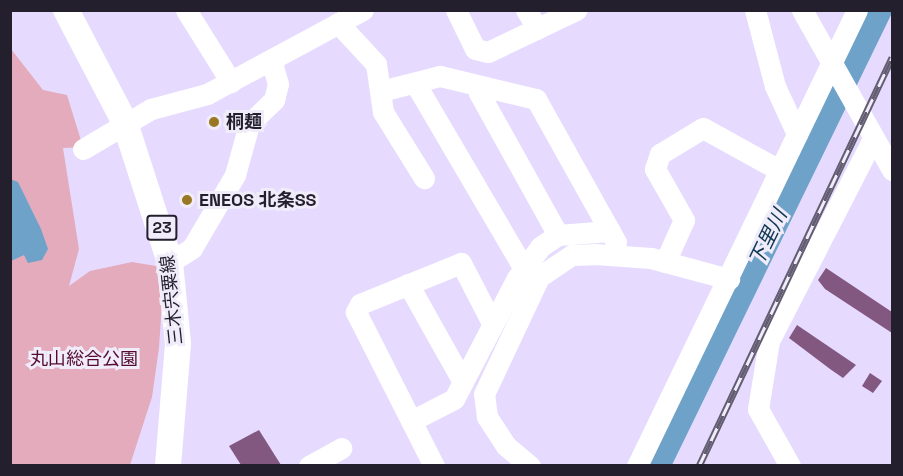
<!DOCTYPE html>
<html>
<head>
<meta charset="utf-8">
<style>
	body { margin:0 }
	#map { position:relative; width:903px; height:476px; overflow:hidden; background:#e6dbfe; font-family:"Space Grotesk","Noto Sans JP",sans-serif }
	div>[style] { position:absolute }
	[style*='--x'] { left:calc(var(--x)*1px); top:calc(var(--y)*1px); width:calc(var(--w)*1px); rotate:calc(var(--a)*1deg) }
	.green>* { inset:0; background:#e3abbc }
	.water>* { inset:0; background:#6ea2c9 }
	.river>* { height:26px; margin:-13px; padding:0 13px; transform-origin:13px; border-radius:13px; background:#6ea2c9 }
	.building>* { inset:0; background:#835880 }
	.minor>* { height:21px; margin:-10.5px; padding:0 10.5px; transform-origin:10.5px; border-radius:10.5px; background:#fff }
	.major>* { height:26px; margin:-13px; padding:0 13px; transform-origin:13px; border-radius:13px; background:#fff }
	.rail>* { height:7px; margin-top:-3.5px; transform-origin:0; background:repeating-linear-gradient(90deg,#f0ecfa 0 14px,#635d71 0 28px); box-sizing:border-box; border-block:2px solid #635d71 }
	.dots>* { width:16px; height:16px; translate:-50% -50%; box-sizing:border-box; border:3px solid #f0ecfa; border-radius:50% }
	span { translate:-50% -50%; white-space:nowrap; text-align:center; line-height:1.15; -webkit-text-stroke:6px #f0ecfa; paint-order:stroke }
	.shield-label span { padding:2px 4px; background:#f0ecfa; border:2px solid; border-radius:4px; -webkit-text-stroke-width:0 }
	.shield-label { font-size:16px; color:#231f2c; font-weight:700 }
	.poi-label { font-size:18px; color:#231f2c; font-weight:700 }
	.left { translate:0 -50%; text-align:left }
	.street-label { font-size:18px; color:#231f2c }
	.park-label { font-size:18px; color:#54092d }
	.water-label { font-size:20px; color:#0c3651; font-style:italic }
	.frame { position:absolute; inset:0; border:12px solid #231f2c; pointer-events:none }
</style>
</head>
<body>
<div id="map">
	<div class="green">
		<div style="clip-path:polygon(11px 49px,43px 90px,67px 95px,83px 147px,63px 148px,79px 249px,69px 286px,90px 271px,132px 262px,156px 266px,162px 302px,159px 348px,152px 397px,130px 465px,11px 465px)"></div>
	</div>
	<div class="water">
		<div style="clip-path:polygon(10px 179px,18px 182px,41px 229px,48px 249px,42px 260px,28px 263px,24px 255px,11px 261px)"></div>
	</div>
	<div class="river">
		<div style="--x:657;--y:466;--w:507;--a:-64.04"></div>
	</div>
	<div class="building">
		<div style="clip-path:polygon(826px 268px,892px 312px,892px 333px,825px 289px,818px 280px)"></div>
		<div style="clip-path:polygon(797px 325px,856px 365px,843px 378px,830px 369px,789px 338px)"></div>
		<div style="clip-path:polygon(870px 373px,882px 381px,873px 393px,862px 386px)"></div>
		<div style="clip-path:polygon(259px 430px,281px 465px,241px 465px,229px 446px)"></div>
	</div>
	<div class="minor">
		<div style="--x:186;--y:10;--w:85;--a:58"></div>
		<div style="--x:456;--y:10;--w:43;--a:64"></div>
		<div style="--x:475;--y:49;--w:13;--a:13"></div>
		<div style="--x:488;--y:52;--w:98;--a:-25.5"></div>
		<div style="--x:526;--y:10;--w:22;--a:58"></div>
		<div style="--x:755;--y:10;--w:79;--a:75.3"></div>
		<div style="--x:775;--y:86;--w:53;--a:65.4"></div>
		<div style="--x:802;--y:10;--w:184;--a:60.6"></div>
		<div style="--x:338;--y:23;--w:56;--a:47.2"></div>
		<div style="--x:376;--y:64;--w:49;--a:81.7"></div>
		<div style="--x:383;--y:112;--w:78;--a:58.2"></div>
		<div style="--x:415;--y:83;--w:216;--a:59.6"></div>
		<div style="--x:480;--y:86;--w:7;--a:98"></div>
		<div style="--x:479;--y:93;--w:162;--a:60.9"></div>
		<div style="--x:381;--y:91;--w:61;--a:-14.3"></div>
		<div style="--x:440;--y:76;--w:99;--a:13.5"></div>
		<div style="--x:536;--y:99;--w:164;--a:60.8"></div>
		<div style="--x:83;--y:149;--w:79;--a:-30.5"></div>
		<div style="--x:151;--y:109;--w:58;--a:-15"></div>
		<div style="--x:207;--y:94;--w:177;--a:-28.3"></div>
		<div style="--x:170;--y:262;--w:26;--a:-32"></div>
		<div style="--x:192;--y:248;--w:85;--a:-59.5"></div>
		<div style="--x:235;--y:175;--w:53;--a:-74.6"></div>
		<div style="--x:249;--y:124;--w:35;--a:-44"></div>
		<div style="--x:274;--y:100;--w:16;--a:-76"></div>
		<div style="--x:278;--y:84;--w:25;--a:-106"></div>
		<div style="--x:665;--y:262;--w:46;--a:-65.7"></div>
		<div style="--x:684;--y:220;--w:59;--a:-119.6"></div>
		<div style="--x:655;--y:169;--w:16;--a:-72"></div>
		<div style="--x:660;--y:154;--w:50;--a:-31.2"></div>
		<div style="--x:703;--y:128;--w:87;--a:28.9"></div>
		<div style="--x:408;--y:284;--w:112;--a:60.7"></div>
		<div style="--x:411;--y:421;--w:48;--a:-27.1"></div>
		<div style="--x:454;--y:399;--w:136;--a:-62.5"></div>
		<div style="--x:517;--y:278;--w:39;--a:-53"></div>
		<div style="--x:540;--y:247;--w:22;--a:-34"></div>
		<div style="--x:558;--y:235;--w:52;--a:-4.4"></div>
		<div style="--x:309;--y:466;--w:37;--a:-29"></div>
		<div style="--x:434;--y:466;--w:173;--a:-116.9"></div>
		<div style="--x:356;--y:312;--w:9;--a:-63"></div>
		<div style="--x:360;--y:304;--w:109;--a:-22.1"></div>
		<div style="--x:461;--y:263;--w:68;--a:62.7"></div>
		<div style="--x:530;--y:466;--w:31;--a:-140"></div>
		<div style="--x:506;--y:446;--w:35;--a:-123"></div>
		<div style="--x:487;--y:417;--w:23;--a:-97"></div>
		<div style="--x:484;--y:394;--w:129;--a:-64.8"></div>
		<div style="--x:539;--y:277;--w:40;--a:-34"></div>
		<div style="--x:572;--y:255;--w:23;--a:-2"></div>
		<div style="--x:595;--y:254;--w:56;--a:4.1"></div>
		<div style="--x:651;--y:258;--w:81;--a:15.1"></div>
		<div style="--x:637;--y:466;--w:506;--a:-64.24"></div>
		<div style="--x:790;--y:466;--w:65;--a:-119.3"></div>
		<div style="--x:758;--y:409;--w:69;--a:-80.8"></div>
		<div style="--x:769;--y:341;--w:229;--a:-62.8"></div>
	</div>
	<div class="major">
		<div style="--x:66;--y:10;--w:127;--a:62.4"></div>
		<div style="--x:125;--y:123;--w:146;--a:72.1"></div>
		<div style="--x:170;--y:262;--w:82;--a:84.4"></div>
		<div style="--x:178;--y:344;--w:122;--a:94.7"></div>
	</div>
	<div class="rail">
		<div style="--x:699;--y:466;--w:452;--a:-64.7"></div>
	</div>
	<div class="dots">
		<div style="left:214px;top:122px;background:#9a7722"></div>
		<div style="left:187px;top:200px;background:#9a7722"></div>
	</div>
	<div class="shield-label">
		<span style="left:162px;top:228px">23</span>
	</div>
	<div class="poi-label">
		<span class="left" style="left:226px;top:122px">桐麺</span>
		<span class="left" style="left:199px;top:200px">ENEOS 北条SS</span>
	</div>
	<div class="street-label">
		<span style="left:172px;top:300px;rotate:-96deg">三木宍粟線</span>
	</div>
	<div class="park-label">
		<span style="left:84px;top:359px">丸山総合公園</span>
	</div>
	<div class="water-label">
		<span style="left:768px;top:238px;rotate:-64deg">下里川</span>
	</div>
	<div class="frame"></div>
</div>
</body>
</html>
